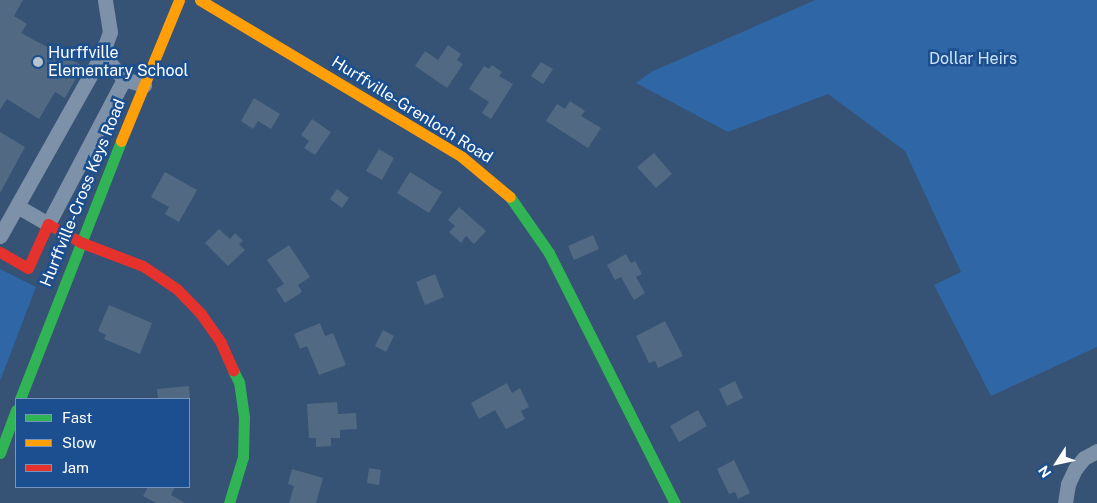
<!DOCTYPE html>
<html>
<head>
<meta charset="utf-8">
<style>
	body { margin:0 }
	#map { position:relative; width:1097px; height:503px; overflow:hidden; background:#365274; font-family:"Public Sans",sans-serif }
	div>[style] { position:absolute }
	[style*='--x'] { left:calc(var(--x)*1px); top:calc(var(--y)*1px); width:calc(var(--w)*1px); rotate:calc(var(--a)*1deg) }
	.green>* { inset:0; background:#2f66a5 }
	.building>* { inset:0; background:#526984 }
	.street>* { height:15px; margin:-7.5px; padding:0 7.5px; transform-origin:7.5px; border-radius:7.5px; background:#7d92a8 }
	.fast>* { height:11px; margin:-5.5px; padding:0 5.5px; transform-origin:5.5px; border-radius:5.5px; background:#30b455 }
	.slow>* { height:11px; margin:-5.5px; padding:0 5.5px; transform-origin:5.5px; border-radius:5.5px; background:#ff9f0a }
	.jam>* { height:11px; margin:-5.5px; padding:0 5.5px; transform-origin:5.5px; border-radius:5.5px; background:#e5322d }
	.dots>* { width:14px; height:14px; translate:-50% -50%; box-sizing:border-box; border:2px solid #1b4f8f; border-radius:50% }
	span { translate:-50% -50%; white-space:nowrap; text-align:center; line-height:1.15; -webkit-text-stroke:5px #1b4f8f; paint-order:stroke }
	.poi-label { font-size:16px; color:#fff }
	.left { translate:0 -50%; text-align:left }
	.park-label { font-size:16px; color:#cfe3fa }
	.street-label { font-size:16px; color:#fff }
	.legend { position:absolute; left:15px; top:398px; width:175px; height:90px; box-sizing:border-box; background:#1b4f8f; border:1px solid #7695bc; margin:0; padding:6px 9px; list-style:none; font-size:15px; color:#fff }
	.legend li { display:flex; align-items:center; gap:10px; height:25px }
	.legend b { width:25px; border:1px solid #7695bc }
	.north { position:absolute; left:1032px; top:438px; width:50px; height:50px; -webkit-text-stroke:4px #1b4f8f; paint-order:stroke; rotate:235deg; font-size:14px; font-weight:700; line-height:20px; text-align:center; color:#fff }
	.north::after { content:''; display:block; margin:auto; width:18px; height:22px; background:#fff; clip-path:polygon(50% 0,100% 100%,50% 72%,0 100%) }
</style>
</head>
<body>
<div id="map">
	<div class="green">
		<div style="clip-path:polygon(815px 0,1097px 0,1097px 347px,991px 396px,934px 285px,961px 272px,905px 151px,828px 94px,728px 132px,636px 83px,651px 72px)"></div>
		<div style="clip-path:polygon(0 269px,36px 287px,0 381px)"></div>
	</div>
	<div class="building">
		<div style="clip-path:polygon(0 0,23px 0,14px 16px,27px 24px,21px 33px,83px 66px,65px 98px,55px 92px,39px 119px,7px 99px,0 110px)"></div>
		<div style="clip-path:polygon(448px 45px,461px 54px,457px 60px,463px 64px,447px 88px,415px 66px,425px 51px,438px 60px)"></div>
		<div style="clip-path:polygon(541px 62px,553px 69px,543px 84px,531px 76px)"></div>
		<div style="clip-path:polygon(492px 65px,502px 72px,499px 76px,513px 84px,491px 119px,482px 113px,489px 102px,469px 89px,484px 66px,489px 69px)"></div>
		<div style="clip-path:polygon(254px 98px,280px 114px,271px 129px,258px 121px,253px 129px,241px 121px)"></div>
		<div style="clip-path:polygon(570px 101px,585px 111px,581px 116px,601px 128px,588px 148px,546px 121px,557px 104px,565px 109px)"></div>
		<div style="clip-path:polygon(312px 119px,331px 132px,315px 155px,304px 148px,309px 141px,301px 135px)"></div>
		<div style="clip-path:polygon(0 132px,25px 147px,0 193px)"></div>
		<div style="clip-path:polygon(379px 149px,394px 158px,382px 180px,366px 171px)"></div>
		<div style="clip-path:polygon(654px 153px,672px 174px,656px 188px,637px 167px)"></div>
		<div style="clip-path:polygon(165px 172px,197px 190px,179px 222px,165px 214px,169px 207px,151px 197px)"></div>
		<div style="clip-path:polygon(410px 172px,442px 192px,429px 213px,397px 193px)"></div>
		<div style="clip-path:polygon(337px 189px,349px 198px,342px 208px,330px 199px)"></div>
		<div style="clip-path:polygon(459px 207px,486px 231px,474px 244px,466px 236px,461px 243px,449px 232px,455px 226px,448px 220px)"></div>
		<div style="clip-path:polygon(219px 229px,230px 239px,235px 233px,243px 241px,239px 244px,245px 250px,228px 266px,205px 243px)"></div>
		<div style="clip-path:polygon(593px 235px,599px 249px,574px 260px,568px 246px)"></div>
		<div style="clip-path:polygon(289px 245px,310px 277px,298px 285px,302px 292px,285px 303px,276px 289px,284px 284px,267px 260px)"></div>
		<div style="clip-path:polygon(626px 254px,631px 263px,635px 261px,642px 274px,636px 277px,645px 293px,634px 300px,621px 277px,615px 280px,607px 265px)"></div>
		<div style="clip-path:polygon(435px 274px,444px 297px,425px 305px,416px 282px)"></div>
		<div style="clip-path:polygon(109px 305px,152px 323px,140px 354px,104px 339px,106px 335px,98px 331px)"></div>
		<div style="clip-path:polygon(665px 321px,683px 356px,658px 368px,655px 361px,649px 363px,636px 336px)"></div>
		<div style="clip-path:polygon(320px 323px,325px 336px,333px 333px,346px 365px,319px 375px,307px 346px,300px 349px,294px 334px)"></div>
		<div style="clip-path:polygon(383px 330px,394px 336px,386px 352px,375px 346px)"></div>
		<div style="clip-path:polygon(735px 381px,743px 398px,727px 406px,719px 389px)"></div>
		<div style="clip-path:polygon(507px 383px,512px 393px,520px 388px,529px 407px,521px 411px,525px 419px,506px 429px,495px 410px,479px 419px,471px 403px)"></div>
		<div style="clip-path:polygon(189px 386px,190px 399px,158px 399px,157px 389px)"></div>
		<div style="clip-path:polygon(337px 402px,338px 414px,356px 413px,357px 429px,340px 430px,340px 438px,331px 438px,331px 446px,316px 447px,316px 438px,309px 438px,307px 404px)"></div>
		<div style="clip-path:polygon(698px 410px,707px 426px,679px 442px,670px 426px)"></div>
		<div style="clip-path:polygon(734px 460px,750px 493px,738px 499px,735px 492px,729px 494px,717px 469px)"></div>
		<div style="clip-path:polygon(369px 468px,381px 470px,379px 485px,367px 483px)"></div>
		<div style="clip-path:polygon(292px 469px,323px 478px,316px 503px,289px 503px,294px 486px,288px 484px)"></div>
		<div style="clip-path:polygon(148px 487px,175px 487px,171px 495px,185px 503px,156px 503px,143px 496px)"></div>
	</div>
	<div class="street">
		<div style="--x:102;--y:54;--w:33;--a:49"></div>
		<div style="--x:17;--y:206;--w:36;--a:30"></div>
		<div style="--x:48;--y:224;--w:164;--a:-62.3"></div>
		<div style="--x:124;--y:79;--w:21;--a:17"></div>
		<div style="--x:0;--y:236;--w:209;--a:-60.7"></div>
		<div style="--x:102;--y:54;--w:23;--a:-70"></div>
		<div style="--x:110;--y:32;--w:32;--a:-99"></div>
		<div style="--x:1065;--y:503;--w:19;--a:-81"></div>
		<div style="--x:1068;--y:484;--w:17;--a:-65"></div>
		<div style="--x:1075;--y:469;--w:14;--a:-51"></div>
		<div style="--x:1084;--y:458;--w:15;--a:-28"></div>
	</div>
	<div class="fast">
		<div style="--x:510;--y:197;--w:68;--a:55.1"></div>
		<div style="--x:549;--y:253;--w:280;--a:63.3"></div>
		<div style="--x:20;--y:399;--w:277;--a:-68.6"></div>
		<div style="--x:0;--y:453;--w:46;--a:-69.6"></div>
		<div style="--x:229;--y:503;--w:48;--a:-73.1"></div>
		<div style="--x:243;--y:457;--w:40;--a:-88.6"></div>
		<div style="--x:244;--y:417;--w:35;--a:-98"></div>
		<div style="--x:239;--y:382;--w:13;--a:-117"></div>
	</div>
	<div class="slow">
		<div style="--x:200;--y:0;--w:305;--a:30.9"></div>
		<div style="--x:462;--y:157;--w:62;--a:39.8"></div>
		<div style="--x:121;--y:141;--w:152;--a:-67.6"></div>
	</div>
	<div class="jam">
		<div style="--x:0;--y:252;--w:32;--a:30"></div>
		<div style="--x:28;--y:268;--w:48;--a:-65.6"></div>
		<div style="--x:48;--y:224;--w:37;--a:29"></div>
		<div style="--x:80;--y:242;--w:67;--a:20.9"></div>
		<div style="--x:143;--y:266;--w:41;--a:34.1"></div>
		<div style="--x:177;--y:289;--w:35;--a:46"></div>
		<div style="--x:201;--y:314;--w:35;--a:55"></div>
		<div style="--x:221;--y:343;--w:30;--a:66"></div>
	</div>
	<div class="dots">
		<div style="left:38px;top:62px;background:#b9c2ce"></div>
	</div>
	<div class="poi-label">
		<span class="left" style="left:48px;top:62px">Hurffville<br>Elementary School</span>
	</div>
	<div class="park-label">
		<span style="left:973px;top:59px">Dollar Heirs</span>
	</div>
	<div class="street-label">
		<span style="left:412px;top:110px;rotate:32deg">Hurffville-Grenloch Road</span>
		<span style="left:83px;top:193px;rotate:-68deg">Hurffville-Cross Keys Road</span>
	</div>
	<ul class="legend">
	<li><b style="height:6px;background:#30b455"></b>Fast</li>
	<li><b style="height:6px;background:#ff9f0a"></b>Slow</li>
	<li><b style="height:6px;background:#e5322d"></b>Jam</li>
	</ul>
	<div class="north">N</div>
</div>
</body>
</html>
